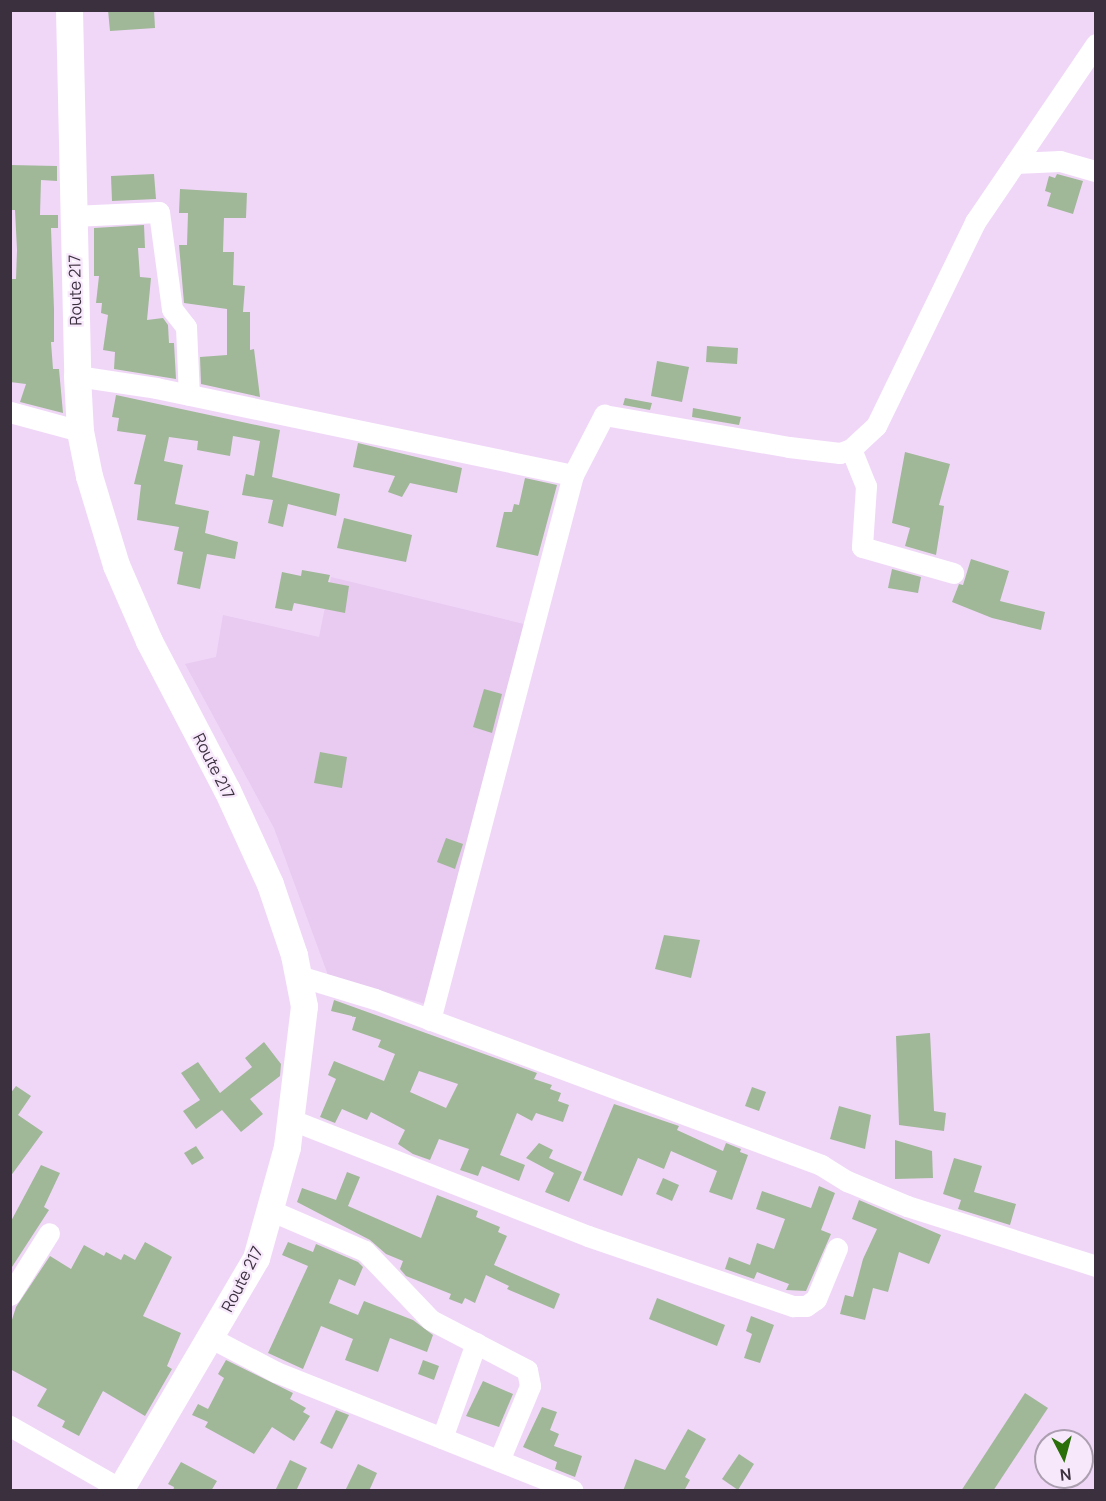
<!DOCTYPE html>
<html>
<head>
<meta charset="utf-8">
<style>
	body { margin:0 }
	#map { position:relative; width:1106px; height:1501px; overflow:hidden; background:#f0d7f8; font-family:Manrope,sans-serif }
	div>[style] { position:absolute }
	[style*='--x'] { left:calc(var(--x)*1px); top:calc(var(--y)*1px); width:calc(var(--w)*1px); rotate:calc(var(--a)*1deg) }
	.built>* { inset:0; background:#e9caf1 }
	.building>* { inset:0; background:#a0b898 }
	.minor>* { height:21px; margin:-10.5px; padding:0 10.5px; transform-origin:10.5px; border-radius:10.5px; background:#fff }
	.major>* { height:27px; margin:-13.5px; padding:0 13.5px; transform-origin:13.5px; border-radius:13.5px; background:#fff }
	span { translate:-50% -50%; white-space:nowrap; text-align:center; line-height:1.15; -webkit-text-stroke:4.5px #f8e8fc; paint-order:stroke }
	.street-label { font-size:16px; color:#3b313e }
	.frame { position:absolute; inset:0; border:12px solid #3b313e; pointer-events:none }
	.north { position:absolute; left:1034px; top:1429px; width:60px; height:60px; box-sizing:border-box; background:#f8e8fc; border:2px solid #ac9fb0; border-radius:50%; rotate:174deg; font-size:16px; font-weight:700; line-height:24px; text-align:center; color:#3b313e }
	.north::after { content:''; display:block; margin:auto; width:21px; height:27px; background:#2b6f0a; clip-path:polygon(50% 0,100% 100%,50% 72%,0 100%) }
</style>
</head>
<body>
<div id="map">
	<div class="built">
		<div style="clip-path:polygon(331px 577px,528px 625px,425px 1004px,328px 975px,274px 828px,185px 664px,216px 657px,223px 615px,319px 637px)"></div>
	</div>
	<div class="building">
		<div style="clip-path:polygon(108px 10px,154px 10px,155px 28px,110px 31px)"></div>
		<div style="clip-path:polygon(10px 165px,57px 166px,57px 181px,41px 180px,40px 215px,58px 215px,58px 228px,51px 228px,54px 309px,54px 342px,51px 342px,53px 369px,59px 369px,63px 413px,20px 402px,26px 384px,10px 382px,10px 279px,16px 279px,17px 250px,15px 210px,10px 210px)"></div>
		<div style="clip-path:polygon(154px 174px,156px 199px,112px 201px,111px 176px)"></div>
		<div style="clip-path:polygon(1057px 174px,1083px 181px,1073px 214px,1047px 206px,1051px 193px,1045px 191px,1049px 176px,1055px 178px)"></div>
		<div style="clip-path:polygon(180px 189px,247px 193px,246px 218px,224px 218px,223px 252px,234px 252px,233px 285px,245px 286px,243px 312px,250px 312px,250px 350px,254px 349px,260px 397px,201px 384px,200px 357px,227px 355px,227px 309px,184px 303px,179px 245px,187px 245px,188px 213px,179px 213px)"></div>
		<div style="clip-path:polygon(144px 225px,145px 248px,138px 248px,140px 277px,151px 278px,147px 320px,163px 318px,168px 325px,169px 343px,174px 343px,176px 379px,114px 369px,115px 352px,103px 350px,108px 315px,101px 313px,102px 303px,96px 303px,99px 276px,94px 276px,94px 228px)"></div>
		<div style="clip-path:polygon(707px 346px,738px 348px,737px 364px,706px 362px)"></div>
		<div style="clip-path:polygon(657px 361px,689px 367px,682px 402px,651px 396px)"></div>
		<div style="clip-path:polygon(116px 395px,280px 430px,272px 477px,340px 494px,336px 516px,288px 504px,283px 527px,268px 523px,273px 500px,242px 495px,246px 474px,254px 476px,260px 441px,233px 436px,230px 456px,197px 450px,198px 441px,169px 437px,164px 461px,183px 465px,175px 504px,209px 511px,205px 533px,238px 542px,235px 559px,207px 554px,200px 589px,177px 584px,183px 552px,174px 550px,179px 527px,137px 520px,141px 485px,134px 484px,146px 435px,117px 431px,119px 418px,112px 417px)"></div>
		<div style="clip-path:polygon(625px 398px,652px 403px,650px 410px,623px 405px)"></div>
		<div style="clip-path:polygon(693px 408px,741px 417px,739px 425px,692px 417px)"></div>
		<div style="clip-path:polygon(358px 443px,462px 468px,457px 493px,410px 483px,402px 497px,388px 492px,395px 476px,353px 467px)"></div>
		<div style="clip-path:polygon(905px 452px,950px 464px,939px 505px,944px 506px,936px 555px,905px 546px,910px 528px,892px 523px)"></div>
		<div style="clip-path:polygon(525px 478px,557px 485px,538px 556px,496px 547px,504px 512px,512px 512px,514px 504px,519px 505px)"></div>
		<div style="clip-path:polygon(344px 518px,412px 535px,406px 562px,337px 548px)"></div>
		<div style="clip-path:polygon(971px 559px,1009px 571px,1000px 601px,1045px 612px,1041px 630px,992px 618px,952px 602px,959px 584px,963px 585px)"></div>
		<div style="clip-path:polygon(892px 569px,921px 577px,918px 593px,888px 588px)"></div>
		<div style="clip-path:polygon(302px 570px,330px 575px,328px 582px,349px 586px,345px 613px,294px 603px,292px 611px,275px 608px,282px 572px,301px 576px)"></div>
		<div style="clip-path:polygon(484px 689px,502px 694px,492px 733px,473px 727px)"></div>
		<div style="clip-path:polygon(320px 752px,347px 757px,342px 788px,314px 783px)"></div>
		<div style="clip-path:polygon(446px 838px,463px 844px,455px 869px,437px 862px)"></div>
		<div style="clip-path:polygon(664px 935px,700px 940px,691px 978px,655px 969px)"></div>
		<div style="clip-path:polygon(evenodd,334px 1000px,537px 1073px,534px 1079px,552px 1085px,550px 1089px,561px 1093px,558px 1101px,569px 1105px,563px 1122px,536px 1113px,532px 1121px,517px 1113px,500px 1155px,525px 1165px,519px 1181px,482px 1166px,478px 1176px,460px 1170px,469px 1149px,439px 1139px,430px 1160px,413px 1154px,398px 1144px,405px 1130px,371px 1112px,367px 1120px,342px 1109px,335px 1123px,320px 1117px,336px 1079px,328px 1075px,334px 1061px,384px 1081px,395px 1054px,378px 1047px,381px 1040px,352px 1030px,356px 1017px,331px 1011px,334px 1000px,419px 1071px,458px 1084px,446px 1108px,410px 1092px,419px 1071px)"></div>
		<div style="clip-path:polygon(930px 1033px,934px 1111px,946px 1113px,944px 1131px,899px 1125px,896px 1036px)"></div>
		<div style="clip-path:polygon(264px 1042px,281px 1064px,280px 1076px,250px 1099px,263px 1114px,241px 1132px,222px 1110px,196px 1129px,183px 1111px,200px 1100px,181px 1073px,198px 1062px,220px 1093px,252px 1067px,245px 1058px)"></div>
		<div style="clip-path:polygon(16px 1086px,31px 1096px,18px 1115px,43px 1132px,10px 1177px,10px 1094px)"></div>
		<div style="clip-path:polygon(752px 1087px,766px 1092px,759px 1111px,745px 1106px)"></div>
		<div style="clip-path:polygon(614px 1104px,679px 1126px,677px 1130px,723px 1151px,726px 1143px,741px 1149px,740px 1152px,748px 1155px,732px 1200px,709px 1192px,717px 1171px,671px 1151px,664px 1169px,638px 1158px,622px 1196px,583px 1180px)"></div>
		<div style="clip-path:polygon(839px 1106px,871px 1115px,865px 1149px,830px 1139px)"></div>
		<div style="clip-path:polygon(895px 1140px,932px 1151px,933px 1178px,895px 1179px)"></div>
		<div style="clip-path:polygon(539px 1143px,553px 1150px,549px 1158px,582px 1172px,569px 1202px,545px 1192px,554px 1173px,526px 1158px)"></div>
		<div style="clip-path:polygon(196px 1146px,204px 1158px,192px 1165px,184px 1153px)"></div>
		<div style="clip-path:polygon(954px 1158px,982px 1166px,974px 1192px,1016px 1204px,1010px 1225px,958px 1209px,961px 1200px,943px 1194px)"></div>
		<div style="clip-path:polygon(41px 1165px,60px 1173px,44px 1207px,49px 1210px,10px 1270px,10px 1223px)"></div>
		<div style="clip-path:polygon(347px 1172px,360px 1177px,348px 1206px,421px 1238px,437px 1195px,478px 1211px,476px 1217px,500px 1227px,498px 1232px,507px 1236px,494px 1265px,560px 1294px,554px 1309px,507px 1289px,509px 1286px,486px 1275px,475px 1303px,465px 1298px,462px 1304px,449px 1299px,451px 1294px,406px 1276px,400px 1269px,403px 1261px,386px 1254px,370px 1240px,297px 1202px,302px 1188px,336px 1200px)"></div>
		<div style="clip-path:polygon(663px 1178px,679px 1185px,672px 1201px,656px 1194px)"></div>
		<div style="clip-path:polygon(819px 1186px,835px 1193px,821px 1230px,831px 1234px,806px 1291px,786px 1290px,789px 1284px,757px 1272px,754px 1279px,725px 1269px,729px 1257px,750px 1265px,757px 1243px,774px 1249px,785px 1219px,756px 1209px,762px 1191px,811px 1208px)"></div>
		<div style="clip-path:polygon(859px 1200px,941px 1235px,929px 1264px,899px 1252px,888px 1292px,873px 1288px,865px 1320px,840px 1314px,845px 1295px,853px 1297px,863px 1259px,877px 1229px,852px 1219px)"></div>
		<div style="clip-path:polygon(145px 1242px,172px 1257px,143px 1316px,181px 1333px,167px 1366px,172px 1369px,145px 1416px,103px 1391px,79px 1436px,62px 1427px,65px 1421px,37px 1406px,47px 1389px,10px 1369px,10px 1326px,16px 1307px,50px 1256px,71px 1269px,84px 1245px,104px 1256px,106px 1252px,121px 1260px,124px 1254px,135px 1260px)"></div>
		<div style="clip-path:polygon(288px 1242px,313px 1252px,316px 1244px,358px 1262px,363px 1267px,355px 1286px,339px 1279px,329px 1303px,358px 1315px,364px 1301px,413px 1320px,433px 1335px,427px 1352px,390px 1338px,378px 1372px,345px 1360px,353px 1339px,321px 1326px,303px 1369px,268px 1353px,308px 1266px,282px 1255px)"></div>
		<div style="clip-path:polygon(657px 1298px,725px 1325px,717px 1346px,649px 1319px)"></div>
		<div style="clip-path:polygon(751px 1316px,774px 1325px,760px 1363px,744px 1358px,752px 1334px,746px 1331px)"></div>
		<div style="clip-path:polygon(226px 1360px,293px 1393px,290px 1399px,306px 1408px,303px 1412px,310px 1416px,294px 1441px,272px 1427px,254px 1454px,205px 1427px,208px 1422px,192px 1415px,198px 1404px,208px 1409px,224px 1378px,218px 1374px)"></div>
		<div style="clip-path:polygon(423px 1360px,439px 1366px,434px 1380px,418px 1374px)"></div>
		<div style="clip-path:polygon(483px 1381px,513px 1394px,499px 1427px,466px 1416px)"></div>
		<div style="clip-path:polygon(1025px 1393px,1048px 1408px,993px 1491px,961px 1491px)"></div>
		<div style="clip-path:polygon(542px 1407px,557px 1412px,550px 1430px,559px 1434px,554px 1446px,582px 1456px,575px 1477px,555px 1469px,557px 1462px,523px 1447px)"></div>
		<div style="clip-path:polygon(336px 1410px,349px 1415px,332px 1449px,320px 1443px)"></div>
		<div style="clip-path:polygon(688px 1429px,706px 1439px,685px 1477px,690px 1480px,684px 1491px,623px 1491px,635px 1459px,665px 1470px)"></div>
		<div style="clip-path:polygon(739px 1454px,754px 1464px,738px 1490px,722px 1479px)"></div>
		<div style="clip-path:polygon(290px 1460px,307px 1468px,296px 1491px,275px 1491px)"></div>
		<div style="clip-path:polygon(181px 1462px,217px 1481px,211px 1491px,173px 1491px,174px 1487px,168px 1484px)"></div>
		<div style="clip-path:polygon(358px 1464px,377px 1473px,369px 1491px,345px 1491px)"></div>
	</div>
	<div class="minor">
		<div style="--x:1015;--y:163;--w:45;--a:-2.5"></div>
		<div style="--x:1060;--y:161;--w:37;--a:16"></div>
		<div style="--x:73;--y:216;--w:86;--a:-2.7"></div>
		<div style="--x:159;--y:212;--w:98;--a:82.4"></div>
		<div style="--x:172;--y:309;--w:23;--a:52"></div>
		<div style="--x:186;--y:327;--w:68;--a:87.5"></div>
		<div style="--x:77;--y:376;--w:80;--a:8.6"></div>
		<div style="--x:156;--y:388;--w:426;--a:11.8"></div>
		<div style="--x:10;--y:412;--w:73;--a:15.2"></div>
		<div style="--x:851;--y:449;--w:40;--a:68"></div>
		<div style="--x:866;--y:486;--w:61;--a:93.8"></div>
		<div style="--x:862;--y:547;--w:95;--a:15.9"></div>
		<div style="--x:299;--y:976;--w:79;--a:16.8"></div>
		<div style="--x:375;--y:999;--w:476;--a:20.4"></div>
		<div style="--x:821;--y:1165;--w:31;--a:32"></div>
		<div style="--x:847;--y:1181;--w:65;--a:22.6"></div>
		<div style="--x:907;--y:1206;--w:198;--a:17.6"></div>
		<div style="--x:430;--y:1020;--w:563;--a:-75.3"></div>
		<div style="--x:573;--y:475;--w:68;--a:-62.7"></div>
		<div style="--x:604;--y:415;--w:188;--a:9.8"></div>
		<div style="--x:789;--y:447;--w:51;--a:6.7"></div>
		<div style="--x:840;--y:453;--w:12;--a:-20"></div>
		<div style="--x:851;--y:449;--w:34;--a:-43"></div>
		<div style="--x:876;--y:426;--w:227;--a:-64.1"></div>
		<div style="--x:975;--y:222;--w:215;--a:-55.8"></div>
		<div style="--x:292;--y:1120;--w:318;--a:21.4"></div>
		<div style="--x:588;--y:1236;--w:217;--a:18.9"></div>
		<div style="--x:793;--y:1306;--w:13;--a:0"></div>
		<div style="--x:806;--y:1306;--w:12;--a:-35"></div>
		<div style="--x:816;--y:1299;--w:55;--a:-67.6"></div>
		<div style="--x:272;--y:1211;--w:101;--a:23.3"></div>
		<div style="--x:365;--y:1251;--w:95;--a:46.3"></div>
		<div style="--x:431;--y:1320;--w:108;--a:27.5"></div>
		<div style="--x:527;--y:1370;--w:16;--a:79"></div>
		<div style="--x:530;--y:1386;--w:81;--a:112.5"></div>
		<div style="--x:10;--y:1295;--w:73;--a:-57.8"></div>
		<div style="--x:211;--y:1338;--w:73;--a:27.6"></div>
		<div style="--x:276;--y:1372;--w:319;--a:21.7"></div>
		<div style="--x:10;--y:1426;--w:129;--a:29.7"></div>
		<div style="--x:442;--y:1438;--w:101;--a:-70.3"></div>
	</div>
	<div class="major">
		<div style="--x:69;--y:10;--w:366;--a:88.7"></div>
		<div style="--x:77;--y:376;--w:55;--a:86.9"></div>
		<div style="--x:80;--y:431;--w:46;--a:78.7"></div>
		<div style="--x:89;--y:476;--w:93;--a:73.1"></div>
		<div style="--x:116;--y:565;--w:83;--a:66.5"></div>
		<div style="--x:149;--y:641;--w:168;--a:62.4"></div>
		<div style="--x:227;--y:790;--w:103;--a:65.4"></div>
		<div style="--x:270;--y:884;--w:75;--a:71.3"></div>
		<div style="--x:294;--y:955;--w:52;--a:78.9"></div>
		<div style="--x:304;--y:1006;--w:142;--a:96.9"></div>
		<div style="--x:287;--y:1147;--w:115;--a:105.6"></div>
		<div style="--x:256;--y:1258;--w:269;--a:120.4"></div>
	</div>
	<div class="street-label">
		<span style="left:75px;top:290px;rotate:-91deg">Route 217</span>
		<span style="left:214px;top:766px;rotate:63deg">Route 217</span>
		<span style="left:242px;top:1279px;rotate:-63deg">Route 217</span>
	</div>
	<div class="frame"></div>
	<div class="north">N</div>
</div>
</body>
</html>
